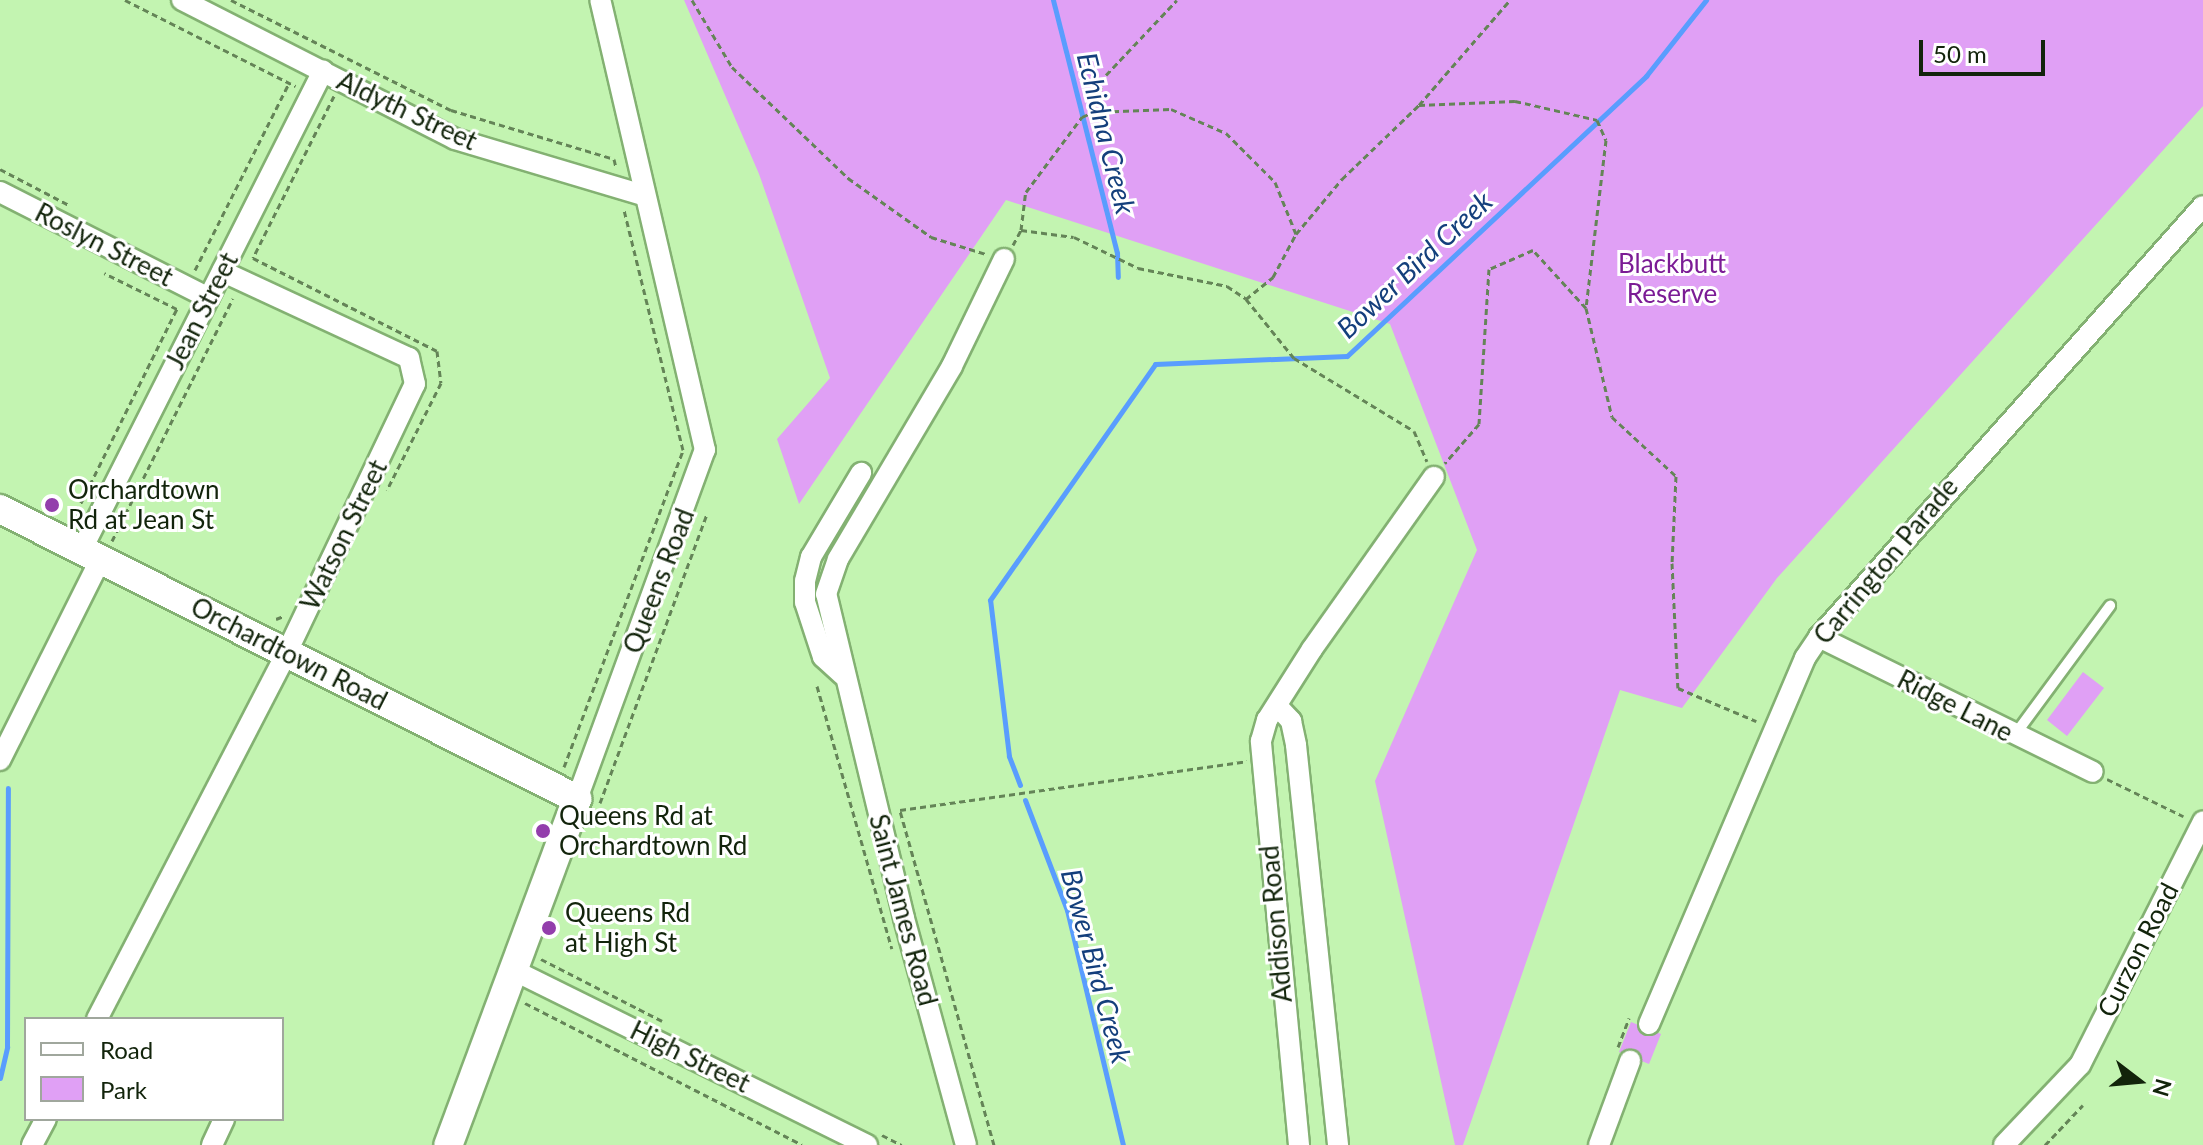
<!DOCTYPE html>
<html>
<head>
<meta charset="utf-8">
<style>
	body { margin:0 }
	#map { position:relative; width:2203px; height:1145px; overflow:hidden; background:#c3f4b1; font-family:Lato,sans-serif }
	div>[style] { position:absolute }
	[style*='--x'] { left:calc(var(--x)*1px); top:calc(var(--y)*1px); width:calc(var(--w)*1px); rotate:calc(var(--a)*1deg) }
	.green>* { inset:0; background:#e0a0f5 }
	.stream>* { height:5px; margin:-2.5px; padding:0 2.5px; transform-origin:2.5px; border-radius:2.5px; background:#599dfe }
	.path>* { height:3px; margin-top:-1.5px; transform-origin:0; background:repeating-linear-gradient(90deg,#648457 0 6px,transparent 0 10px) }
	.roads { filter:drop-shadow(2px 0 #83b172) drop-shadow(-2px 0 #83b172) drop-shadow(0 2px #83b172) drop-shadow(0 -2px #83b172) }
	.lane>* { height:10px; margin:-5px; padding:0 5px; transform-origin:5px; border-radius:5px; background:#fff }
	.street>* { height:20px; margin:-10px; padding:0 10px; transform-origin:10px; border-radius:10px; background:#fff }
	.secondary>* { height:28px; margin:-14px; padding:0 14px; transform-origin:14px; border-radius:14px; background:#fff }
	.dots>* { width:22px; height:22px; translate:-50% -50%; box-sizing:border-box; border:4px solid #fff; border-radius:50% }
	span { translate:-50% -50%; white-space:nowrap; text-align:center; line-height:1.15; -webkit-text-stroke:6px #fff; paint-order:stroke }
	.street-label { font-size:26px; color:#12240b }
	.park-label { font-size:26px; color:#7b1c95 }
	.poi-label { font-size:26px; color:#12240b }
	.left { translate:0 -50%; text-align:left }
	.water-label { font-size:28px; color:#143f7c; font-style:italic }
	.legend { position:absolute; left:24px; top:1017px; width:260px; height:104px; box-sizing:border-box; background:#fff; border:2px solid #a0a79d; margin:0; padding:10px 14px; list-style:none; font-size:24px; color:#12240b }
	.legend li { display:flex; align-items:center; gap:16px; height:40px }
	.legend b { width:40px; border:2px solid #a0a79d }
	.north { position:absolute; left:2099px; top:1041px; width:80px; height:80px; -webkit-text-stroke:6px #fff; paint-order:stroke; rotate:106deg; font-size:22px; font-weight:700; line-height:32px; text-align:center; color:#12240b }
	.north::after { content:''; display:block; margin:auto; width:28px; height:36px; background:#12240b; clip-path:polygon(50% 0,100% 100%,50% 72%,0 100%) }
	.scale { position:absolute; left:1919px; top:40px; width:126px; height:36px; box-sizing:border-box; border:4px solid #12240b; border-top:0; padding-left:10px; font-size:24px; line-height:28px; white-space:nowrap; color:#12240b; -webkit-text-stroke:6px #fff; paint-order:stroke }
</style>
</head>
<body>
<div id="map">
	<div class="green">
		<div style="clip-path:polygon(684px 0,2203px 0,2203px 106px,1777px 578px,1682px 708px,1620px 690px,1463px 1145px,1455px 1145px,1375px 781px,1477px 550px,1390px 324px,1006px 200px,799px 504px,777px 439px,830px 378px,759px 174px)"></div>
		<div style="clip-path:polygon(2083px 672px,2104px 688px,2067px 736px,2047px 720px)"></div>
		<div style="clip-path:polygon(1631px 1022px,1661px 1034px,1649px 1064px,1619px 1052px)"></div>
	</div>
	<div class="stream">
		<div style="--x:1053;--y:0;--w:261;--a:75.8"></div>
		<div style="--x:1117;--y:253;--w:24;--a:88"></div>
		<div style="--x:1020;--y:785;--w:31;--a:-111"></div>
		<div style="--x:1009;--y:756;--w:157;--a:-96.9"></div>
		<div style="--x:990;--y:600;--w:288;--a:-55"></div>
		<div style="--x:1155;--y:364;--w:192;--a:-2.4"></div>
		<div style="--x:1347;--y:356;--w:410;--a:-43.1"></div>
		<div style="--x:1646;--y:76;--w:97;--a:-51.7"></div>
		<div style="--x:1025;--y:800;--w:118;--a:69.1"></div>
		<div style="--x:1067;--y:910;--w:242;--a:76.6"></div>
		<div style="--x:0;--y:1078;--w:32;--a:-77"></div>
		<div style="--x:7;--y:1047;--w:259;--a:-89.8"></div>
	</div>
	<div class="path">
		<div style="--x:125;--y:0;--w:191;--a:26.8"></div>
		<div style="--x:231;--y:0;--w:246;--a:26.6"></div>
		<div style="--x:451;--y:110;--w:170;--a:16.7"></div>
		<div style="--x:614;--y:159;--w:9;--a:77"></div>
		<div style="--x:692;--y:0;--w:78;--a:59.2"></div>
		<div style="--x:732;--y:67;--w:161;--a:43.7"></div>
		<div style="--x:848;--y:178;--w:102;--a:35.4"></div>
		<div style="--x:931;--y:237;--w:58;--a:17.2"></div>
		<div style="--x:334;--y:96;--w:181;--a:116.6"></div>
		<div style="--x:253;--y:258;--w:206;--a:26.8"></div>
		<div style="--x:437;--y:351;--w:32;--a:83"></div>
		<div style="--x:441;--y:383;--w:120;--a:116.8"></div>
		<div style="--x:1419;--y:105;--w:96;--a:-2.4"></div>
		<div style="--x:1515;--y:101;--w:84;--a:13"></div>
		<div style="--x:1597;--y:120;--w:22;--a:66"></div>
		<div style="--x:1606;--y:140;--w:169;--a:96.8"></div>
		<div style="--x:1586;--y:308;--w:79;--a:-132.4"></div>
		<div style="--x:1533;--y:250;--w:48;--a:156.6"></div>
		<div style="--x:1489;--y:269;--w:155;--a:93.7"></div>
		<div style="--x:1479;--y:424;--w:52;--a:131.1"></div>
		<div style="--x:1093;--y:112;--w:78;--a:-2.2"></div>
		<div style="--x:1171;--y:109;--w:60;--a:23.6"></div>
		<div style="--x:1226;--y:133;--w:69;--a:45"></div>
		<div style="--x:1275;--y:182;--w:56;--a:68"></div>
		<div style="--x:0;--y:169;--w:78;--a:27.6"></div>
		<div style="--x:1021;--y:230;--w:53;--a:7.5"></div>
		<div style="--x:1074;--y:237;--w:71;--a:25.8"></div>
		<div style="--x:1138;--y:268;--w:91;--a:11.4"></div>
		<div style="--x:1227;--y:286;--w:23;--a:34"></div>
		<div style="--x:1246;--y:299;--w:76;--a:50.9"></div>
		<div style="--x:1294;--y:358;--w:140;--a:31.3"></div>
		<div style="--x:1414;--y:431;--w:33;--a:67"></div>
		<div style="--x:1013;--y:245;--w:17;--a:-62"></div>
		<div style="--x:1021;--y:230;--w:38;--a:-83"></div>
		<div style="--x:1026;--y:192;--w:94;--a:-53.3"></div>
		<div style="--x:1082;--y:117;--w:12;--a:-24"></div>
		<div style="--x:1093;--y:112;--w:39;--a:-71"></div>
		<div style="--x:1106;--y:75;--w:103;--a:-46.6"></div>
		<div style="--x:195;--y:270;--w:209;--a:-63.3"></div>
		<div style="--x:1246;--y:299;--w:35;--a:-39"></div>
		<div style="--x:1273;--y:277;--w:49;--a:-61.9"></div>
		<div style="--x:1296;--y:234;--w:72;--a:-50.1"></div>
		<div style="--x:1342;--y:179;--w:107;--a:-43.9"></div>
		<div style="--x:1419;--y:105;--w:139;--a:-49.1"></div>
		<div style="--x:1586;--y:308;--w:112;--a:76.6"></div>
		<div style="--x:1612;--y:417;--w:87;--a:42.7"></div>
		<div style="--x:1676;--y:476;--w:87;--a:92.6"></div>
		<div style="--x:1672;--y:563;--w:125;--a:87.3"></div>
		<div style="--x:1678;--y:688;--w:85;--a:22.9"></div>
		<div style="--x:72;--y:521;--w:237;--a:-63.7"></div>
		<div style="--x:177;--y:309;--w:81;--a:-153.7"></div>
		<div style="--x:112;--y:541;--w:271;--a:-63.5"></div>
		<div style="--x:276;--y:619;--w:9;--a:-21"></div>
		<div style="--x:817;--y:686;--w:273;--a:74.1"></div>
		<div style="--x:564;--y:767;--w:339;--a:-69.4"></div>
		<div style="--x:683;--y:450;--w:248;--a:-103.8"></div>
		<div style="--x:2107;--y:779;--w:85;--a:26"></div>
		<div style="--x:600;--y:803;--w:309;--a:-69.7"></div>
		<div style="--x:541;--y:959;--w:136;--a:27.1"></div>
		<div style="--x:525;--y:1003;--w:311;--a:27.1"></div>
		<div style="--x:1618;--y:1047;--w:31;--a:-69"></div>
		<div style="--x:882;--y:1135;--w:22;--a:27"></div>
		<div style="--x:994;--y:1145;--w:348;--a:-105.7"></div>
		<div style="--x:900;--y:810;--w:350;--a:-8"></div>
		<div style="--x:2045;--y:1145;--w:55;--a:-46.5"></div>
	</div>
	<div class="roads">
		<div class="lane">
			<div style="--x:2014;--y:736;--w:162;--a:-53.6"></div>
		</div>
		<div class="street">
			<div style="--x:182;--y:0;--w:306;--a:27"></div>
			<div style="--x:455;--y:139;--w:196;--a:16.6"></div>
			<div style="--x:0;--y:192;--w:234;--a:26.9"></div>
			<div style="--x:81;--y:551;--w:538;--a:-63.24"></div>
			<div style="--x:1819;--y:637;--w:305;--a:26.2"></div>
			<div style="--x:843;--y:675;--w:27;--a:-138"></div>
			<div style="--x:823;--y:657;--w:58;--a:-108.1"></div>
			<div style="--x:805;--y:602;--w:21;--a:-90"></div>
			<div style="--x:805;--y:581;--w:25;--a:-76"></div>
			<div style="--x:811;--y:557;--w:98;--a:-59.2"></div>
			<div style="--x:1279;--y:708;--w:18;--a:47"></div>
			<div style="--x:1291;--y:721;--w:25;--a:78"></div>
			<div style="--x:1296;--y:745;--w:402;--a:84"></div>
			<div style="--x:0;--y:760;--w:224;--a:-63.4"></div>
			<div style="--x:577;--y:799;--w:372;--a:-69.9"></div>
			<div style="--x:705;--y:450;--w:462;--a:-103.1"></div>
			<div style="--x:513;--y:970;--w:395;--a:26.3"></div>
			<div style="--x:97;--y:1019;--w:413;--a:-62.6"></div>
			<div style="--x:287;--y:652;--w:297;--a:-64.5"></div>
			<div style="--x:415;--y:384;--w:27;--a:-103"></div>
			<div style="--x:409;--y:358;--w:206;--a:-155.1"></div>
			<div style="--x:1649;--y:1024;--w:398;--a:-66.9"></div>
			<div style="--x:1805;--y:658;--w:25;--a:-56"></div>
			<div style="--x:1819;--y:637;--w:577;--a:-48.3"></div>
			<div style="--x:32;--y:1145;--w:30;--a:-62"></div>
			<div style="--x:212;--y:1145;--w:29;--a:-65"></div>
			<div style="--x:966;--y:1145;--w:235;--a:-105.3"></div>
			<div style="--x:904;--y:918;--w:333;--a:-103.5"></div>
			<div style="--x:826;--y:594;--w:37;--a:-71"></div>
			<div style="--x:838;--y:559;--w:224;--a:-59.4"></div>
			<div style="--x:952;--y:366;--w:119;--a:-64.1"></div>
			<div style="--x:1299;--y:1145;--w:406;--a:-95.4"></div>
			<div style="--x:1261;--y:741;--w:22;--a:-74"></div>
			<div style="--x:1267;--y:720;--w:84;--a:-57.6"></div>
			<div style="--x:1312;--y:649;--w:211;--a:-54.7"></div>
			<div style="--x:1599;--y:1145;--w:90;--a:-69.7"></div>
			<div style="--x:2004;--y:1145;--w:110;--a:-46.5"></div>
			<div style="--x:2080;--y:1065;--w:273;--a:-63.2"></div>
		</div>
		<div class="secondary">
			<div style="--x:0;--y:509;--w:646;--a:26.68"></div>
			<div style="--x:577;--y:799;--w:369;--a:110.4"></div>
		</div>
	</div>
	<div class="dots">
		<div style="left:52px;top:505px;background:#933eac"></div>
		<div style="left:543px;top:831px;background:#933eac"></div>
		<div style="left:549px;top:928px;background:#933eac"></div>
	</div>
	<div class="street-label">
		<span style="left:407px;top:111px;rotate:25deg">Aldyth Street</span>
		<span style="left:104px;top:245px;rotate:27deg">Roslyn Street</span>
		<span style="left:202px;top:311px;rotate:-63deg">Jean Street</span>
		<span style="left:344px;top:535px;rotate:-64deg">Watson Street</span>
		<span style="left:1886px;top:561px;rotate:-50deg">Carrington Parade</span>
		<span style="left:659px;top:581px;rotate:-69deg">Queens Road</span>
		<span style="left:289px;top:654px;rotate:27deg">Orchardtown Road</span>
		<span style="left:1955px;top:706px;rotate:27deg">Ridge Lane</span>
		<span style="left:903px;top:910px;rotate:75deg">Saint James Road</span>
		<span style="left:1276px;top:924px;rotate:-95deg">Addison Road</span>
		<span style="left:2138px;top:950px;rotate:-63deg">Curzon Road</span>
		<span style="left:690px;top:1057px;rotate:26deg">High Street</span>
	</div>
	<div class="park-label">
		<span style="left:1672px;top:279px">Blackbutt<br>Reserve</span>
	</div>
	<div class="poi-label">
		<span class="left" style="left:68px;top:505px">Orchardtown<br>Rd at Jean St</span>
		<span class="left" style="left:559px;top:831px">Queens Rd at<br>Orchardtown Rd</span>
		<span class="left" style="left:565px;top:928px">Queens Rd<br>at High St</span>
	</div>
	<div class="water-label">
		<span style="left:1107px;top:133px;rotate:76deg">Echidna Creek</span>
		<span style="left:1414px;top:264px;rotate:-43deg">Bower Bird Creek</span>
		<span style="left:1097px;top:966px;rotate:75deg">Bower Bird Creek</span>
	</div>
	<ul class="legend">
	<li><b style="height:10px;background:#fff"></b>Road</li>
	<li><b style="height:22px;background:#e0a0f5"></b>Park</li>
	</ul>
	<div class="north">N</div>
	<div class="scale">50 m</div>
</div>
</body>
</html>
